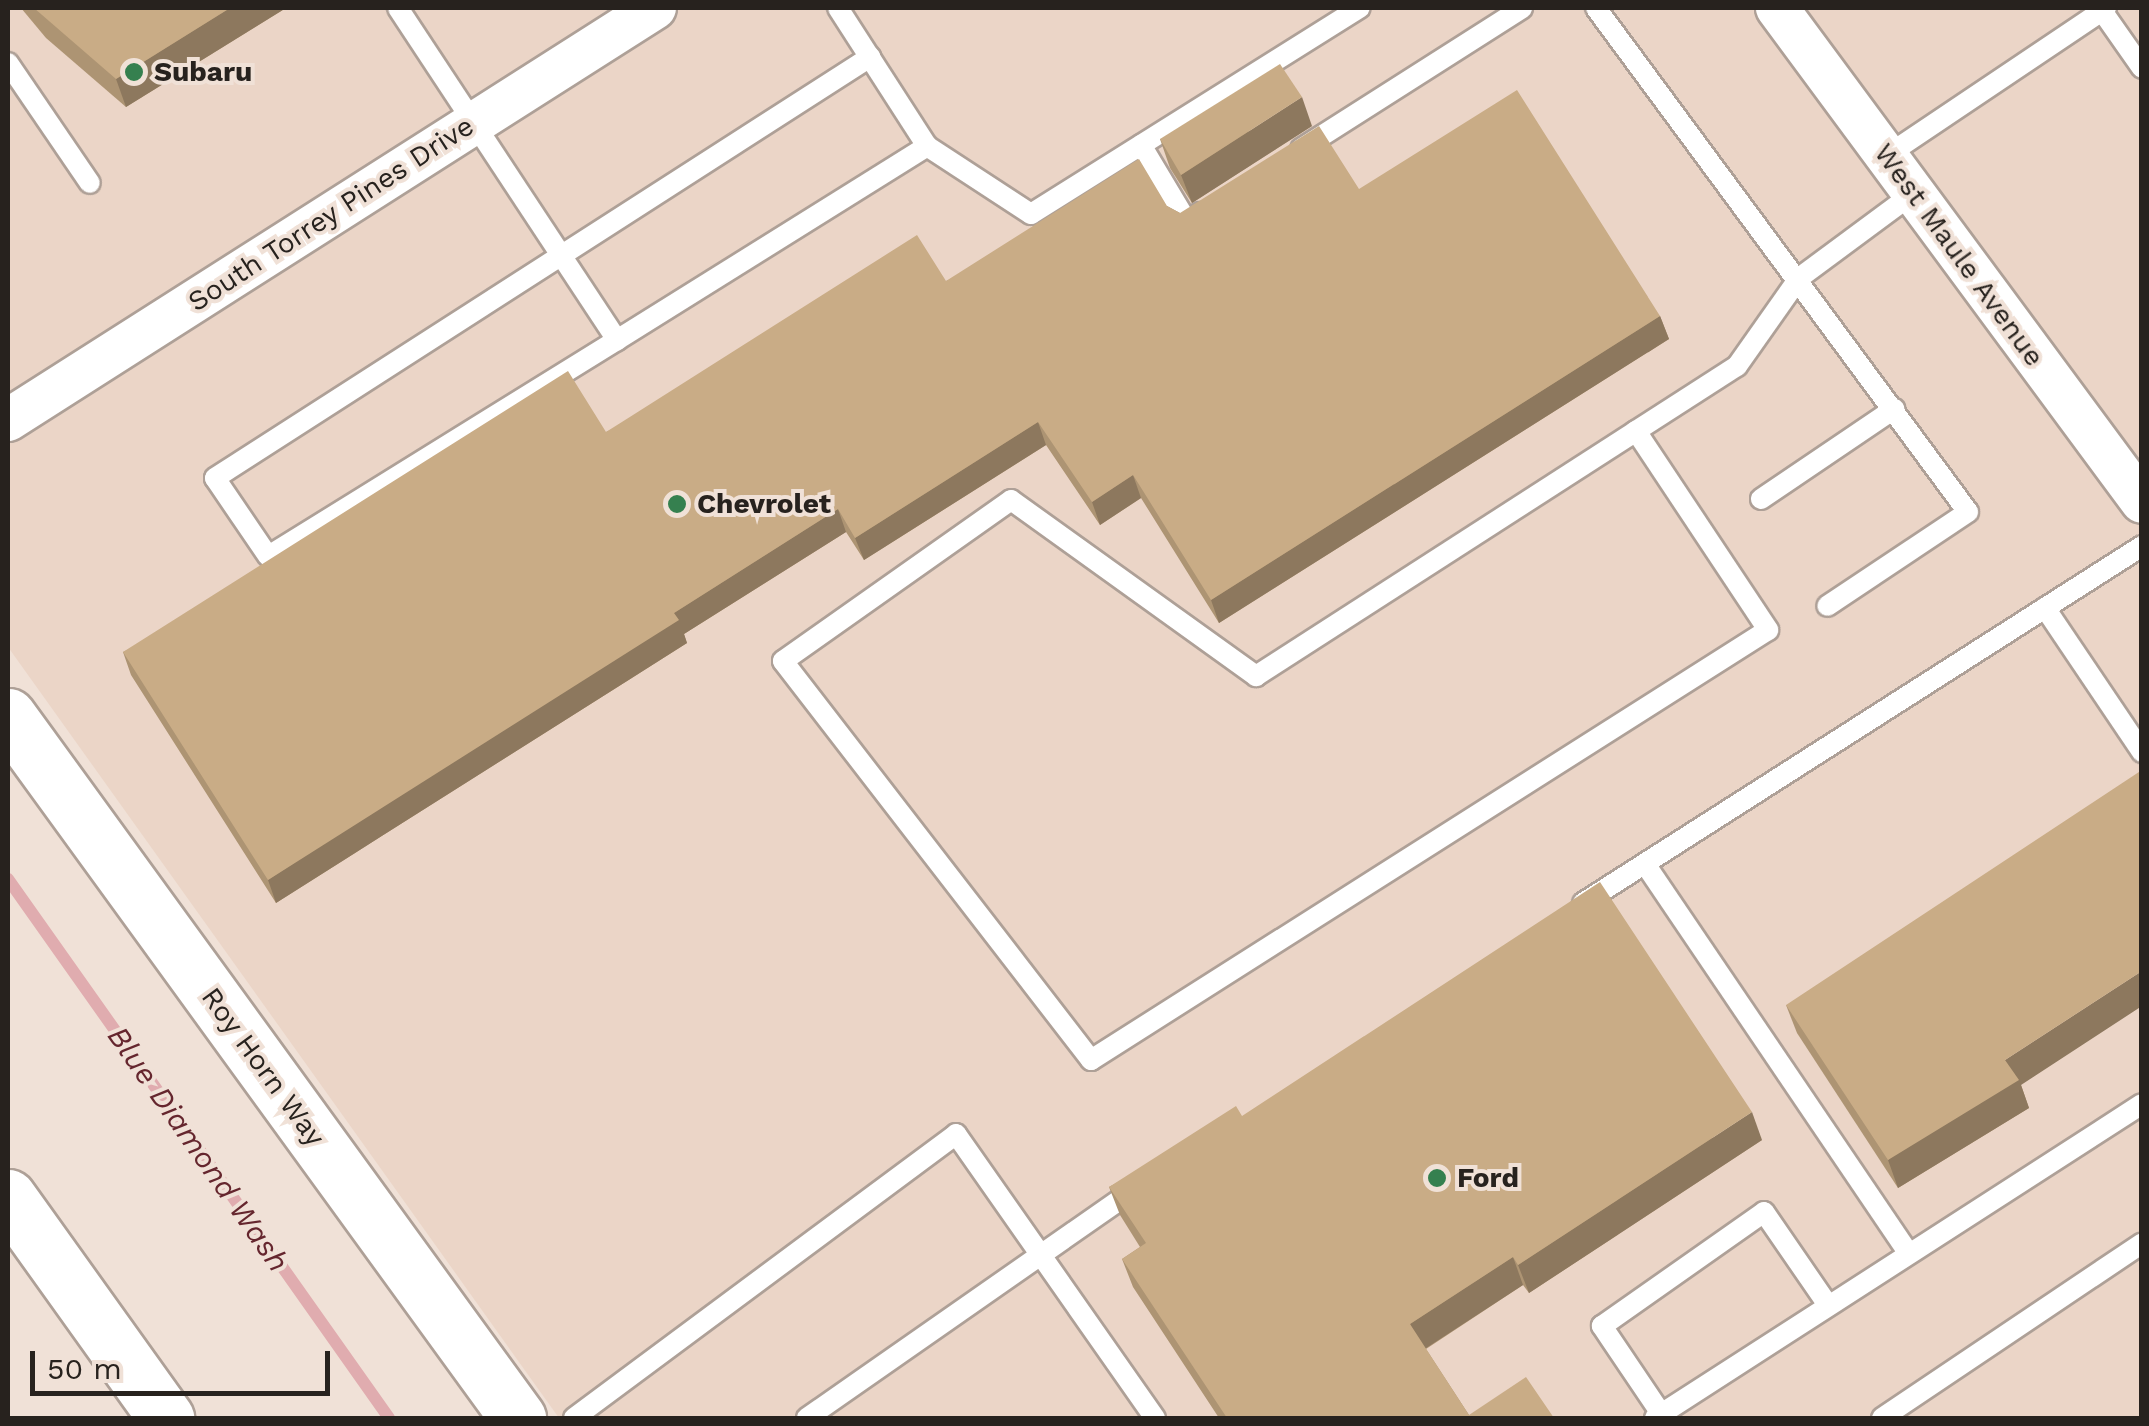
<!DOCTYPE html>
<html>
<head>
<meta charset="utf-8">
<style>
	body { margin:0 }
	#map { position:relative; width:2149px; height:1426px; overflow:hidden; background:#f0e1d7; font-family:"Work Sans",sans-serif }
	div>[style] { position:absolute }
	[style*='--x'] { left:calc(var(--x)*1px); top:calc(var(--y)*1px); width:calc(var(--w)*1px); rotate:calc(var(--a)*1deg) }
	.built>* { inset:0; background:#ebd5c7 }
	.stream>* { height:12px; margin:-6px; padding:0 6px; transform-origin:6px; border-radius:6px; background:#e0acaf }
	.roads { filter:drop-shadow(2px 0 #aea097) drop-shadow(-2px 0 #aea097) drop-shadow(0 2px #aea097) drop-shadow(0 -2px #aea097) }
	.service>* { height:20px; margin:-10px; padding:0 10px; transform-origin:10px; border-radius:10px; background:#fff }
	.minor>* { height:42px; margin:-21px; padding:0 21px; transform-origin:21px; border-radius:21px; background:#fff }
	.primary>* { height:55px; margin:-27.5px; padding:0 27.5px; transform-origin:27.5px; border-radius:27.5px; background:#fff }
	.motorway>* { height:55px; margin:-27.5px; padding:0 27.5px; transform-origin:27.5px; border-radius:27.5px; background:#fff }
	.wall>* { inset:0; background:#ad9473 }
	.shaded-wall>* { inset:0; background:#8d785e }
	.building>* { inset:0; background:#c9ac86 }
	.dots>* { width:28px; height:28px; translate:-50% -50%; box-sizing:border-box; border:5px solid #f0e1d7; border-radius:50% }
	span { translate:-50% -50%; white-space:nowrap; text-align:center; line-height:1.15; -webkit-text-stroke:8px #f0e1d7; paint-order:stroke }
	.poi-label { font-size:28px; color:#27221e; font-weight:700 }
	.left { translate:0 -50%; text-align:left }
	.street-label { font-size:28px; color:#27221e }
	.water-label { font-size:30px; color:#65262e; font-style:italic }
	.frame { position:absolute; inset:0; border:10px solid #27221e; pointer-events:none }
	.scale { position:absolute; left:30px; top:1351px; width:300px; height:45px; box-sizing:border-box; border:5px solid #27221e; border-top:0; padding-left:12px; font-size:30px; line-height:35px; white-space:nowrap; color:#27221e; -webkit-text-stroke:8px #f0e1d7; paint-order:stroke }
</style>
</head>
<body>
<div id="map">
	<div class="built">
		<div style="clip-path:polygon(8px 8px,2141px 8px,2141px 1418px,559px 1418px,8px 647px)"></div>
	</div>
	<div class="stream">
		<div style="--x:8;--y:879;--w:660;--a:54.74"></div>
	</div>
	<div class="roads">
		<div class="service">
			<div style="--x:398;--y:8;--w:398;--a:56.6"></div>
			<div style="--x:617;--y:340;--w:366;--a:-32"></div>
			<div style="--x:838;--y:8;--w:164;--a:57.2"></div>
			<div style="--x:927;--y:146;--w:124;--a:33.2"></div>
			<div style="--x:1031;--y:214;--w:388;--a:-32.1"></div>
			<div style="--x:1596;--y:8;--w:626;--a:53.57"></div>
			<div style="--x:1968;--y:512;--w:169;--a:146.3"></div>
			<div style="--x:2100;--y:8;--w:73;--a:55"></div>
			<div style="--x:8;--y:63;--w:145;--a:55.7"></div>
			<div style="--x:1141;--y:145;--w:90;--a:59.1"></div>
			<div style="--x:1187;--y:222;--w:16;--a:-35"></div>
			<div style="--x:1301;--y:149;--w:262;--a:-32.5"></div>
			<div style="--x:1886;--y:156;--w:265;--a:-33.9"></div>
			<div style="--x:617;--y:340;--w:410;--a:148.2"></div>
			<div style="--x:268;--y:556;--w:94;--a:-124.2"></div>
			<div style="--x:215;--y:478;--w:779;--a:-32.73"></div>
			<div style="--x:1636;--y:431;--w:239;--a:56.4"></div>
			<div style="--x:1768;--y:630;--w:802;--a:147.58"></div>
			<div style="--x:1091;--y:1060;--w:504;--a:-127.67"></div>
			<div style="--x:783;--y:661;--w:279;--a:-35.2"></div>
			<div style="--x:1011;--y:500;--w:302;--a:35.7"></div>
			<div style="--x:1256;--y:676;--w:452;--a:-32.8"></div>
			<div style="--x:1636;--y:431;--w:120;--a:-32.8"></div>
			<div style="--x:1737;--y:366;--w:108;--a:-54.8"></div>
			<div style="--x:1799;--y:278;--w:143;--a:-36.5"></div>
			<div style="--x:1761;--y:499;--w:161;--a:-34.1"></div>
			<div style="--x:2045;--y:608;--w:174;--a:56"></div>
			<div style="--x:1645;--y:864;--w:470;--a:55.9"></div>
			<div style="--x:1583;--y:903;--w:663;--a:-32.56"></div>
			<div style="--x:1660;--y:1412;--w:104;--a:-124"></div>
			<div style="--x:1602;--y:1326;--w:198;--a:-35.1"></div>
			<div style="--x:1764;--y:1212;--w:113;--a:55.5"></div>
			<div style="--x:574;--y:1418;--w:476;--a:-36.6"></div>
			<div style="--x:956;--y:1134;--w:347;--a:55"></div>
			<div style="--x:807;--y:1418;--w:402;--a:-34.9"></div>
			<div style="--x:1655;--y:1418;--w:579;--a:-32.81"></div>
			<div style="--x:1882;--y:1418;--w:313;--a:-33.9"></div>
		</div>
		<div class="minor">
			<div style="--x:1777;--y:8;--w:614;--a:53.54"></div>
			<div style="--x:8;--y:420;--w:767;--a:-32.49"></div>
		</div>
		<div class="primary">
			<div style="--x:8;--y:716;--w:868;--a:54"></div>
		</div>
		<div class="motorway">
			<div style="--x:8;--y:1197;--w:272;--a:54.4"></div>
		</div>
	</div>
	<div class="wall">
		<div style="clip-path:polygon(21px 8px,286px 8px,126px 107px,46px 38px)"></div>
		<div style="clip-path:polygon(1312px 126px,1192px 203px,1170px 168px,1160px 139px)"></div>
		<div style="clip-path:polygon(1167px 206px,1180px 213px,1660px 316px,1669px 339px,1219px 623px,1141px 498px,1100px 525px,1046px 445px,864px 560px,846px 532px,684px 634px,687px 643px,276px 903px,131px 675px,123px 652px,606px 432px,946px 281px)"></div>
		<div style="clip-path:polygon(1786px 1005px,2021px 1085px,2029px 1108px,1898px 1188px,1797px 1033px)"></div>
		<div style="clip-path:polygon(1242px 1116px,1762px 1140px,1529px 1293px,1523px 1285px,1426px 1349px,1469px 1415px,1554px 1418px,1219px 1418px,1133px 1287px,1122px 1259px,1140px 1247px,1120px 1215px,1109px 1187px)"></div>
	</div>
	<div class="shaded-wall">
		<div style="clip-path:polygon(230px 8px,286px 8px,126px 107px,116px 79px)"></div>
		<div style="clip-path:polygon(1302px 97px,1312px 126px,1192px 203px,1181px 175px)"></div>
		<div style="clip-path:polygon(1660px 316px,1669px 339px,1219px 623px,1211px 600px)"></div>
		<div style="clip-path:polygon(1038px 422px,1046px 445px,864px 560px,855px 538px)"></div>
		<div style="clip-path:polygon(1133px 475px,1141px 498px,1100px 525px,1092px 502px)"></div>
		<div style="clip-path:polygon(838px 509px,846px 532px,684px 634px,687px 643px,276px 903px,268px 880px,674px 613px)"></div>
		<div style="clip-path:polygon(2142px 971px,2142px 1006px,2021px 1085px,2029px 1108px,1898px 1188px,1888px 1160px,2005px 1060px)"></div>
		<div style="clip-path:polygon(1752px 1112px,1762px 1140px,1529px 1293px,1518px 1265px)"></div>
		<div style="clip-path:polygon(1513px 1257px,1523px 1285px,1420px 1352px,1410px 1324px)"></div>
	</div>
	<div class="building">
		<div style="clip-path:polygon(34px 8px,230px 8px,116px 79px)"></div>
		<div style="clip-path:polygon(1280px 64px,1302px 97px,1181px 175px,1160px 139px)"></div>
		<div style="clip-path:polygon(1517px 90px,1660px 316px,1211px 600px,1133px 475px,1092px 502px,1038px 422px,855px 538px,838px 509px,674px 613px,679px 620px,268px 880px,123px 652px,568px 371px,606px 432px,917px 235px,946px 281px,1139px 159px,1167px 206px,1180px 213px,1319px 126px,1359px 189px)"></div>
		<div style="clip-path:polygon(2142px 770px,2142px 971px,2005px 1060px,2019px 1080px,1888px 1160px,1786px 1005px)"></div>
		<div style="clip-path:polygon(1600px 882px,1752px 1112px,1518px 1265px,1513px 1257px,1410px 1324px,1469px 1415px,1526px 1377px,1554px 1418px,1227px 1418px,1122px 1259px,1146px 1243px,1109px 1187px,1236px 1106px,1242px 1116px)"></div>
	</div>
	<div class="dots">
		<div style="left:134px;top:72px;background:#35804f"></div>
		<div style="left:677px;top:504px;background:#35804f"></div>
		<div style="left:1437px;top:1178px;background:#35804f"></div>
	</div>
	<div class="poi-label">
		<span class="left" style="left:154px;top:72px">Subaru</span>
		<span class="left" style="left:697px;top:504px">Chevrolet</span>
		<span class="left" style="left:1457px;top:1178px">Ford</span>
	</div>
	<div class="street-label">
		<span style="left:331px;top:214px;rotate:-33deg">South Torrey Pines Drive</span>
		<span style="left:1959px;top:255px;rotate:54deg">West Maule Avenue</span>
		<span style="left:263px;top:1067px;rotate:54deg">Roy Horn Way</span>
	</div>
	<div class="water-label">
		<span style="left:198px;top:1149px;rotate:55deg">Blue Diamond Wash</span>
	</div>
	<div class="frame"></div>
	<div class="scale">50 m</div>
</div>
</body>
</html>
